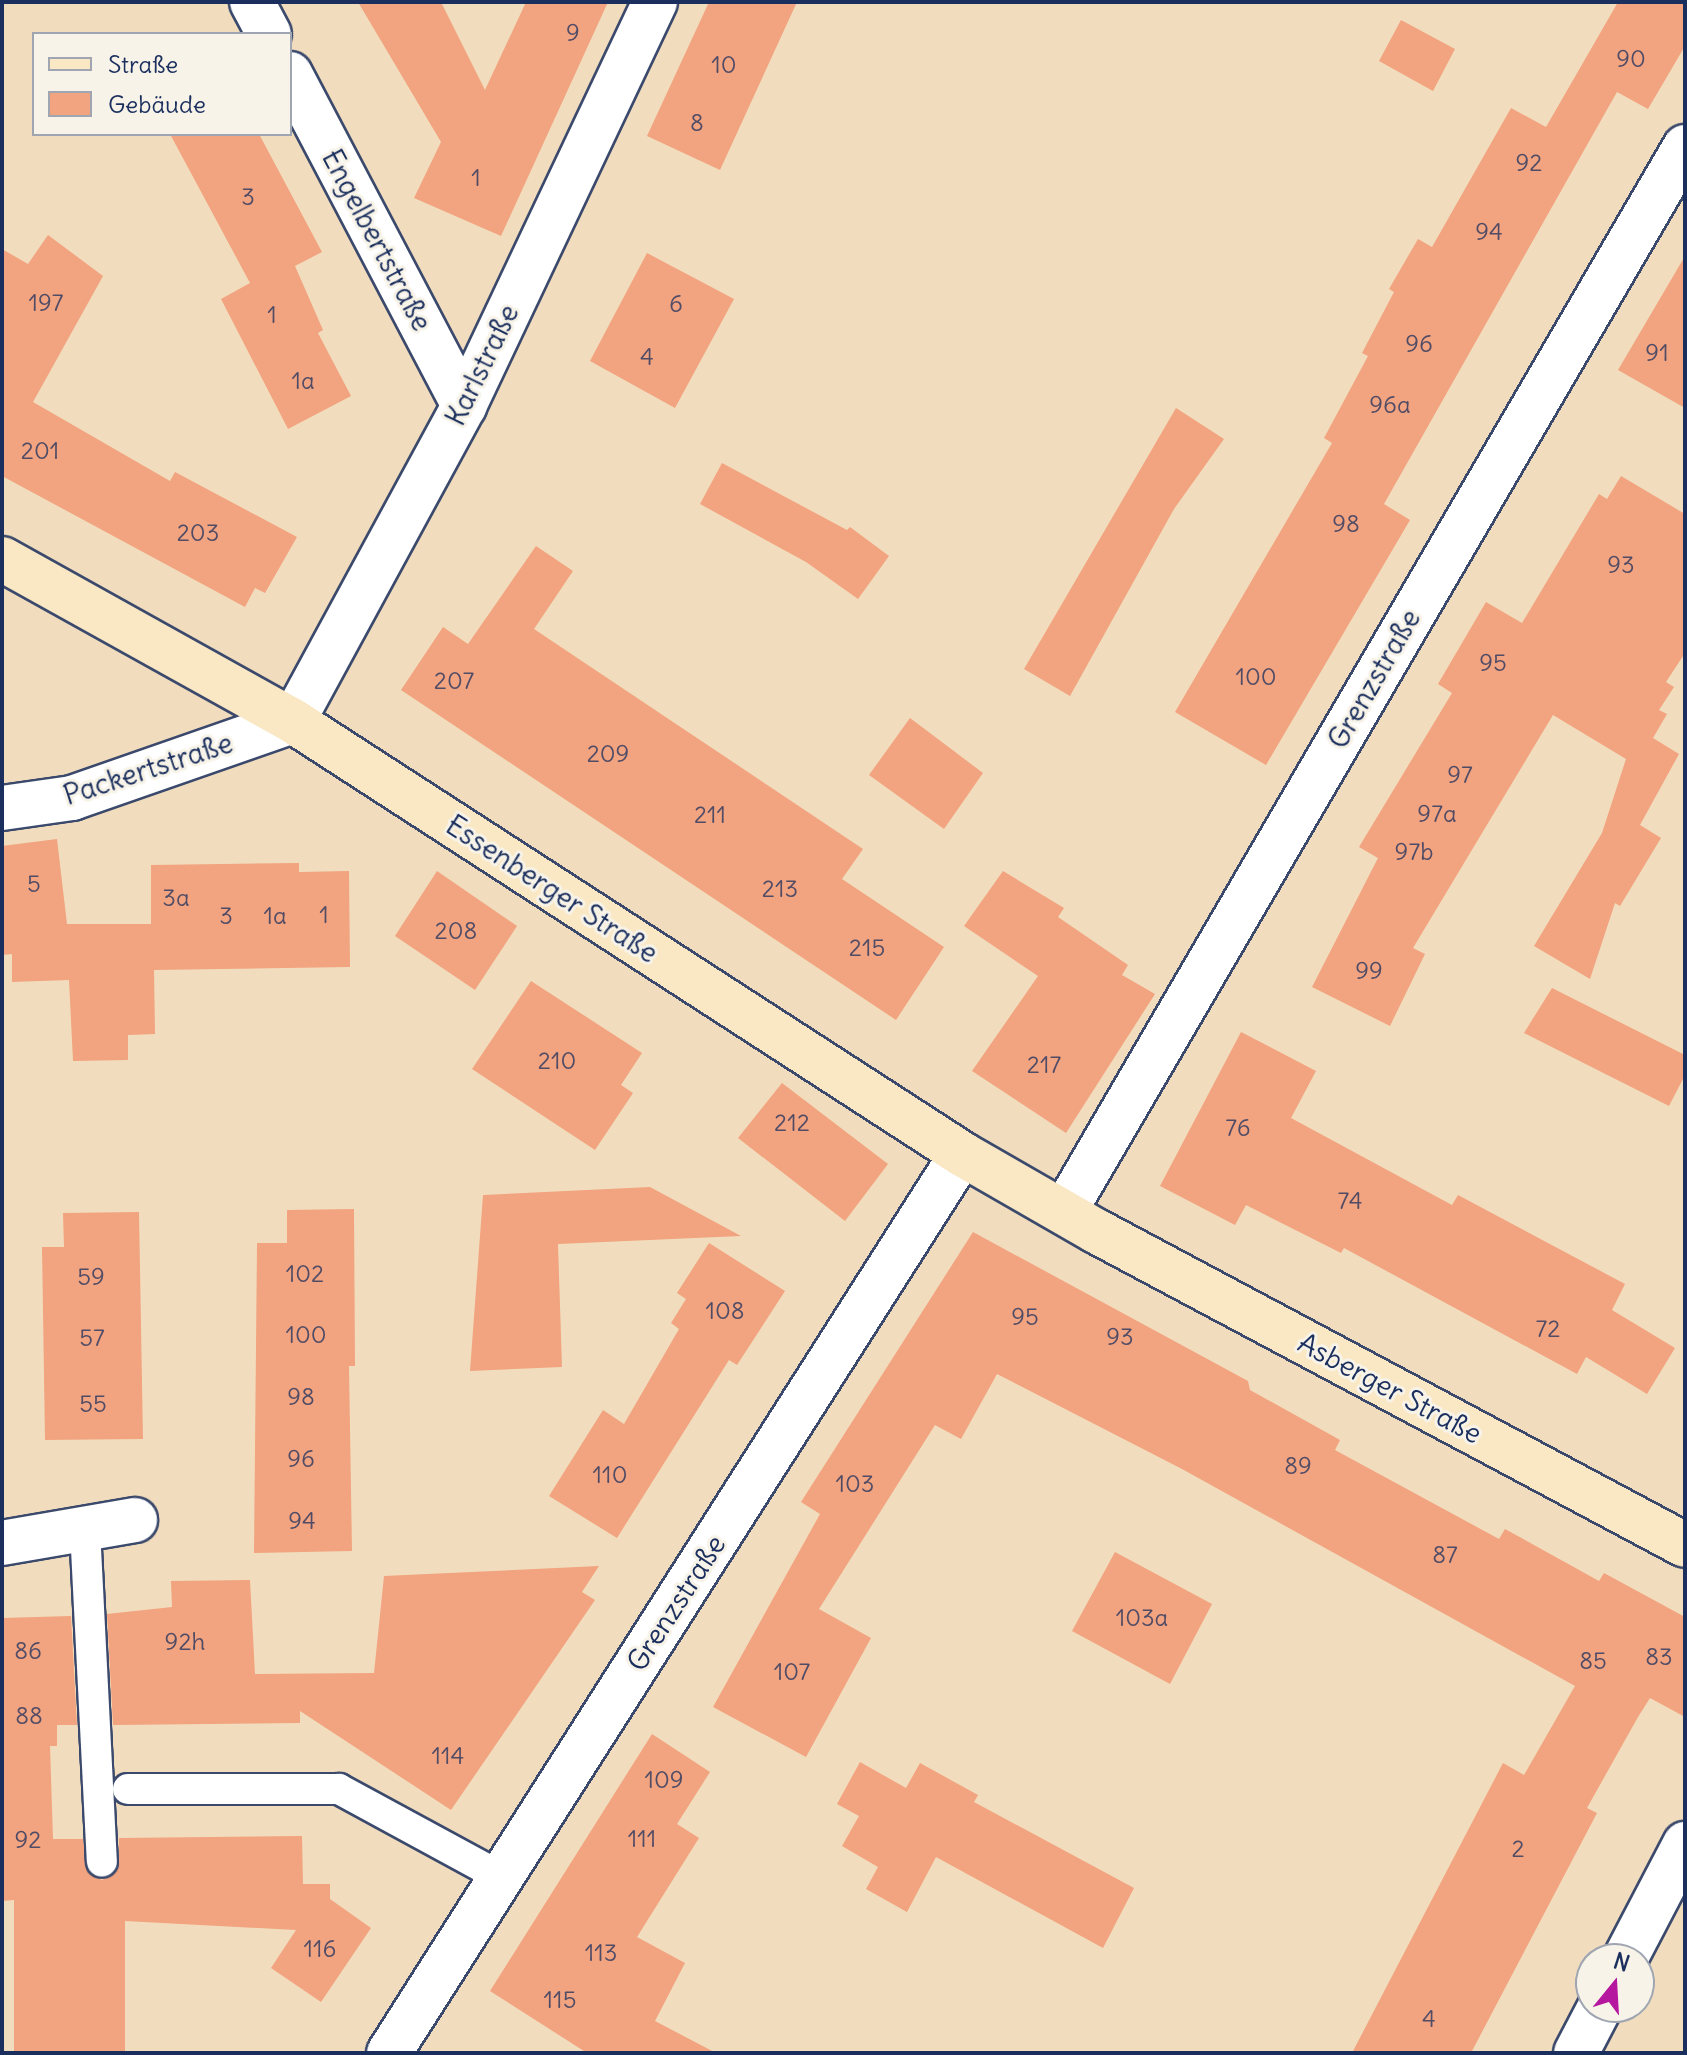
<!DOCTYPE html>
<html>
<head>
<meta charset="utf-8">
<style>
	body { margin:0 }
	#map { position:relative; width:1687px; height:2055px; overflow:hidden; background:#f1ddbd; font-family:Delius,sans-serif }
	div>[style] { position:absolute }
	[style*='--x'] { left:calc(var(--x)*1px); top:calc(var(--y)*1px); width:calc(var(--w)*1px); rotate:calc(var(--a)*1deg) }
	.building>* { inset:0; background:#f2a37f }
	.roads { filter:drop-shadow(2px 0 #3b496c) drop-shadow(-2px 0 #3b496c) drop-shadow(0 2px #3b496c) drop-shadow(0 -2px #3b496c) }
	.lane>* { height:30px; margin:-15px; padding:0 15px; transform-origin:15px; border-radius:15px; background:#fff }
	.street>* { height:44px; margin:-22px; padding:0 22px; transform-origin:22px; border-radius:22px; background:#fff }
	.secondary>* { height:44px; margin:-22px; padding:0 22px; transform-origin:22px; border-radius:22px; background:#fae7c3 }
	span { translate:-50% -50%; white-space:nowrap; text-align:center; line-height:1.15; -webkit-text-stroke:6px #f7f3e8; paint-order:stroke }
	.number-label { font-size:24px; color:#514c66 }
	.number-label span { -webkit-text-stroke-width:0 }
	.street-label { font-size:28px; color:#1b2f5e }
	.frame { position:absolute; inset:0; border:4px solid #1b2f5e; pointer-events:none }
	.legend { position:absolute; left:32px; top:32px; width:260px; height:104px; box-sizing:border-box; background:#f7f3e8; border:2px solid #9fa5b1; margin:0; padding:10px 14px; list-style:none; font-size:24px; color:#1b2f5e }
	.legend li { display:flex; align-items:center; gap:16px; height:40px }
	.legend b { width:40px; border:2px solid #9fa5b1 }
	.north { position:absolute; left:1575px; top:1943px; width:80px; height:80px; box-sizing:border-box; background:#f7f3e8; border:2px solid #9fa5b1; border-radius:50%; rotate:18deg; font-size:22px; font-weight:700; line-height:32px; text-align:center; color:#1b2f5e }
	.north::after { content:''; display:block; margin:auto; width:28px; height:36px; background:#b5179e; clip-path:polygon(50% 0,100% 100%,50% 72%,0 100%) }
</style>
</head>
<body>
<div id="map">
	<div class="building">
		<div style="clip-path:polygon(358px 2px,441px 2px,485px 90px,526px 2px,608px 2px,501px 236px,414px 198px,441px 142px)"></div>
		<div style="clip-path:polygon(709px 2px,797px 2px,720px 170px,647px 136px)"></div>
		<div style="clip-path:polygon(1618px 2px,1685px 2px,1685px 46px,1648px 109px,1617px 92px,1384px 504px,1410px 520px,1266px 765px,1175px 712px,1332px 443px,1324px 438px,1368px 356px,1362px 353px,1394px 292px,1389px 289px,1418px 239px,1432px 247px,1511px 108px,1546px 127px)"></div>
		<div style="clip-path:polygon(1401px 20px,1455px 49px,1433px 91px,1379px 61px)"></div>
		<div style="clip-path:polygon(170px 134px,259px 134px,322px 252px,295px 266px,323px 330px,318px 333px,351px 396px,288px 429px,221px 299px,250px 283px)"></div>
		<div style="clip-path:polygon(48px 235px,103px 276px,33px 402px,170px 481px,175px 472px,297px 537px,265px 593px,255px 588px,245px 607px,2px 476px,2px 249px,28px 264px)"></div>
		<div style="clip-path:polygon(647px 253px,734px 299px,675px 408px,590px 361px)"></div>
		<div style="clip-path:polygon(1685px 256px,1685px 408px,1618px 370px)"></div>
		<div style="clip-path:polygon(1176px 408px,1224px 439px,1174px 509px,1070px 696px,1024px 669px)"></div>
		<div style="clip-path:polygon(722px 463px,847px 530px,850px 527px,889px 556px,858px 599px,806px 562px,700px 504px)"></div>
		<div style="clip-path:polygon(1621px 476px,1685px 514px,1685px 653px,1666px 682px,1674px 687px,1659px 710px,1667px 714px,1653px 738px,1679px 754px,1640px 825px,1661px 838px,1620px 906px,1615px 903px,1590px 979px,1534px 946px,1602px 833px,1626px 759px,1553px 715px,1413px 948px,1425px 954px,1390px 1026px,1312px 987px,1378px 858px,1359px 847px,1452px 693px,1438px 684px,1486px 602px,1522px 623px,1599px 494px,1607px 499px)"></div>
		<div style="clip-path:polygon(536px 546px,573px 571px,534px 629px,863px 849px,842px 879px,944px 947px,896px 1020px,401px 690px,443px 627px,468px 644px)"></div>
		<div style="clip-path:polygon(910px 718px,983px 773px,944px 829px,869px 775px)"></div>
		<div style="clip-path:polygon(57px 839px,67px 924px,151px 924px,151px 865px,299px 863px,299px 872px,349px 871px,350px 967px,154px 970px,155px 1034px,128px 1035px,128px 1060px,73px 1061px,69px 980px,12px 982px,12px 954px,2px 955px,2px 846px)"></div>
		<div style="clip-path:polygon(437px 871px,517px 926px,475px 990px,395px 936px)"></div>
		<div style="clip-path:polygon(1003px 871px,1064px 908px,1058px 917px,1128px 965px,1122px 975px,1155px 994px,1066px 1133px,972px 1071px,1038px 976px,964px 926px)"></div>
		<div style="clip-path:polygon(531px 981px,642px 1053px,621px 1085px,633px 1093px,595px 1150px,472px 1069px)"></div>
		<div style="clip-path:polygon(1552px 988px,1685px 1055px,1685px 1075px,1669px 1106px,1524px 1033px)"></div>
		<div style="clip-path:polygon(1241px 1032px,1316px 1071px,1291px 1118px,1452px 1205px,1458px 1195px,1625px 1284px,1612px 1310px,1675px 1348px,1647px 1394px,1586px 1357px,1577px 1374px,1344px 1248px,1341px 1253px,1246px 1205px,1235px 1225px,1160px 1186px)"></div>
		<div style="clip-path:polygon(782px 1083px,888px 1164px,845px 1221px,738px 1138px)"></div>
		<div style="clip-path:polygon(650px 1187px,741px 1236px,558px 1244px,562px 1367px,470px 1371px,483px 1195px)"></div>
		<div style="clip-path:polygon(354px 1209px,355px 1366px,349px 1366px,352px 1551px,254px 1553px,257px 1243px,287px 1243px,287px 1210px)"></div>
		<div style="clip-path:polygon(139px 1212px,143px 1439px,45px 1440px,42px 1247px,64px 1247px,63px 1213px)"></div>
		<div style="clip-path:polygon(973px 1232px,1248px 1381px,1250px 1390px,1340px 1440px,1335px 1450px,1499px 1539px,1505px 1529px,1599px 1581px,1604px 1573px,1685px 1617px,1685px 1717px,1650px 1698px,1638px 1717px,1587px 1808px,1597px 1813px,1471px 2053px,1352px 2053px,1503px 1763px,1524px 1775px,1575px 1686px,1182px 1469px,997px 1374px,961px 1439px,935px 1425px,819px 1609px,871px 1638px,806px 1757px,713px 1707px,820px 1514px,801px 1502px)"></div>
		<div style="clip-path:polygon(709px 1243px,785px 1291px,737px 1365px,729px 1360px,617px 1538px,549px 1496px,603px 1410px,624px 1424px,679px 1329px,671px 1323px,686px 1299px,677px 1293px)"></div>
		<div style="clip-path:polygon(1115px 1552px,1212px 1604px,1170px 1684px,1072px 1631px)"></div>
		<div style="clip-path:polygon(599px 1566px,582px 1592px,595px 1600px,451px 1810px,300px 1711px,300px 1723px,113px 1725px,107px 1614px,172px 1607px,171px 1581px,250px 1580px,255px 1674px,374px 1673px,384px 1576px)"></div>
		<div style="clip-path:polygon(71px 1616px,77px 1725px,57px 1725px,57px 1746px,50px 1746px,53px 1839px,83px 1839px,87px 1871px,102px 1880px,118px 1869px,119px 1838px,302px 1836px,303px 1884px,330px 1884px,330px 1899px,371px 1928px,321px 2002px,271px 1968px,296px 1930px,125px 1921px,125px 2053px,14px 2053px,14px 1900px,2px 1901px,2px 1618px)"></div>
		<div style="clip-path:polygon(652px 1734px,710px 1772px,677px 1824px,699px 1838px,637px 1937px,685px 1963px,655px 2021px,716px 2053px,587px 2053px,490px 1991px)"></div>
		<div style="clip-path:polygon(860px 1762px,906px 1788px,920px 1763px,978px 1795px,974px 1802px,1134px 1888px,1103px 1948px,936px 1857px,907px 1912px,866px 1889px,878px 1867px,842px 1846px,859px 1816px,837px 1804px)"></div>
	</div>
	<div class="roads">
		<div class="lane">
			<div style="--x:85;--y:1529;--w:333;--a:87.1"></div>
			<div style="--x:128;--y:1789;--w:211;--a:0"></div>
			<div style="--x:339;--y:1789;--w:184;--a:28.5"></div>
		</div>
		<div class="street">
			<div style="--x:252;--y:2;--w:36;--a:62"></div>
			<div style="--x:290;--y:74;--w:375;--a:62.3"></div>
			<div style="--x:2;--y:808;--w:71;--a:-8.1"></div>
			<div style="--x:72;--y:798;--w:234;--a:-19.2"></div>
			<div style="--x:293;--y:721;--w:358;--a:-61.5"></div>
			<div style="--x:464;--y:406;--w:447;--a:-64.7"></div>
			<div style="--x:1064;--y:1212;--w:1233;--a:-59.75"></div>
			<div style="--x:2;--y:1543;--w:135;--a:-9.8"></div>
			<div style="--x:1625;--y:1959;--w:130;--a:-62.4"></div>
			<div style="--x:389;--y:2053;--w:1066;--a:-57.49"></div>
			<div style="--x:1576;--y:2053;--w:52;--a:-62.4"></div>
		</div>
		<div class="secondary">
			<div style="--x:2;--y:559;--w:333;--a:29.1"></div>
			<div style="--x:293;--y:721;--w:797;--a:32.91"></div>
			<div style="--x:962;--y:1154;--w:155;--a:29.9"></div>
			<div style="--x:1096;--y:1231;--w:667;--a:28.06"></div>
		</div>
	</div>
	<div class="number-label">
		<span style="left:573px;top:33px">9</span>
		<span style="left:1631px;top:59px">90</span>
		<span style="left:724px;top:65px">10</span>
		<span style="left:697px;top:123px">8</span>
		<span style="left:1529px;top:163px">92</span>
		<span style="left:476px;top:178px">1</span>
		<span style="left:248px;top:197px">3</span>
		<span style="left:1489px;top:232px">94</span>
		<span style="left:46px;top:303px">197</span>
		<span style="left:676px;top:304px">6</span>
		<span style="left:272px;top:315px">1</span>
		<span style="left:1419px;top:344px">96</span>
		<span style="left:1657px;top:353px">91</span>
		<span style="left:647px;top:357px">4</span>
		<span style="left:303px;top:381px">1a</span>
		<span style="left:1390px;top:405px">96a</span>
		<span style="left:40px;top:451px">201</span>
		<span style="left:1346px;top:524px">98</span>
		<span style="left:198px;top:533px">203</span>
		<span style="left:1621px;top:565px">93</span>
		<span style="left:1493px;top:663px">95</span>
		<span style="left:1256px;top:677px">100</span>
		<span style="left:454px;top:681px">207</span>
		<span style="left:608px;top:754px">209</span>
		<span style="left:1460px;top:775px">97</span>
		<span style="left:1437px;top:814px">97a</span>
		<span style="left:710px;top:815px">211</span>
		<span style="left:1414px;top:852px">97b</span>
		<span style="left:34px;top:884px">5</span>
		<span style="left:780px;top:889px">213</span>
		<span style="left:176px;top:898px">3a</span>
		<span style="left:324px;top:915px">1</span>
		<span style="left:226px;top:916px">3</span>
		<span style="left:275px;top:916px">1a</span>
		<span style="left:456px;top:931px">208</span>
		<span style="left:867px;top:948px">215</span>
		<span style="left:1369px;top:971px">99</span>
		<span style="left:557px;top:1061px">210</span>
		<span style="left:1044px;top:1065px">217</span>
		<span style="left:792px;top:1123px">212</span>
		<span style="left:1238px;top:1128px">76</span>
		<span style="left:1350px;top:1201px">74</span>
		<span style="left:305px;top:1274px">102</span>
		<span style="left:91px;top:1277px">59</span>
		<span style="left:725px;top:1311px">108</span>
		<span style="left:1025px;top:1317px">95</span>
		<span style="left:1548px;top:1329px">72</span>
		<span style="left:306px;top:1335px">100</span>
		<span style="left:1120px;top:1337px">93</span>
		<span style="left:92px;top:1338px">57</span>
		<span style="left:301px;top:1397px">98</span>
		<span style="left:93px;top:1404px">55</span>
		<span style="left:301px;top:1459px">96</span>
		<span style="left:1298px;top:1466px">89</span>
		<span style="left:610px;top:1475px">110</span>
		<span style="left:855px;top:1484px">103</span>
		<span style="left:302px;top:1521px">94</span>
		<span style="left:1445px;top:1555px">87</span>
		<span style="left:1142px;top:1618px">103a</span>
		<span style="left:185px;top:1642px">92h</span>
		<span style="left:28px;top:1651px">86</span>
		<span style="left:1659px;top:1657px">83</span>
		<span style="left:1593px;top:1661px">85</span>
		<span style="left:792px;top:1672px">107</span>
		<span style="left:29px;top:1716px">88</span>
		<span style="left:448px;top:1756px">114</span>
		<span style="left:664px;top:1780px">109</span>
		<span style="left:642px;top:1839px">111</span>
		<span style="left:28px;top:1840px">92</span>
		<span style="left:1518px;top:1849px">2</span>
		<span style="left:320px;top:1949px">116</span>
		<span style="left:601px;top:1953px">113</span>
		<span style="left:560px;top:2000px">115</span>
		<span style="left:1429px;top:2019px">4</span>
	</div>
	<div class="street-label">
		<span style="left:377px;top:240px;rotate:62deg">Engelbertstraße</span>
		<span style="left:482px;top:365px;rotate:-64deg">Karlstraße</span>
		<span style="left:1374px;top:679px;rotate:-60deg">Grenzstraße</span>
		<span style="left:148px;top:769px;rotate:-18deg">Packertstraße</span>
		<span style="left:552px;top:889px;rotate:33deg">Essenberger Straße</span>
		<span style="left:1390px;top:1388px;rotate:28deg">Asberger Straße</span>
		<span style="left:676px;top:1603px;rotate:-57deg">Grenzstraße</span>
	</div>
	<div class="frame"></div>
	<ul class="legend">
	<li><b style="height:10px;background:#fae7c3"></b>Straße</li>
	<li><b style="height:22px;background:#f2a37f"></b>Gebäude</li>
	</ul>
	<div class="north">N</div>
</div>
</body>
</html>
